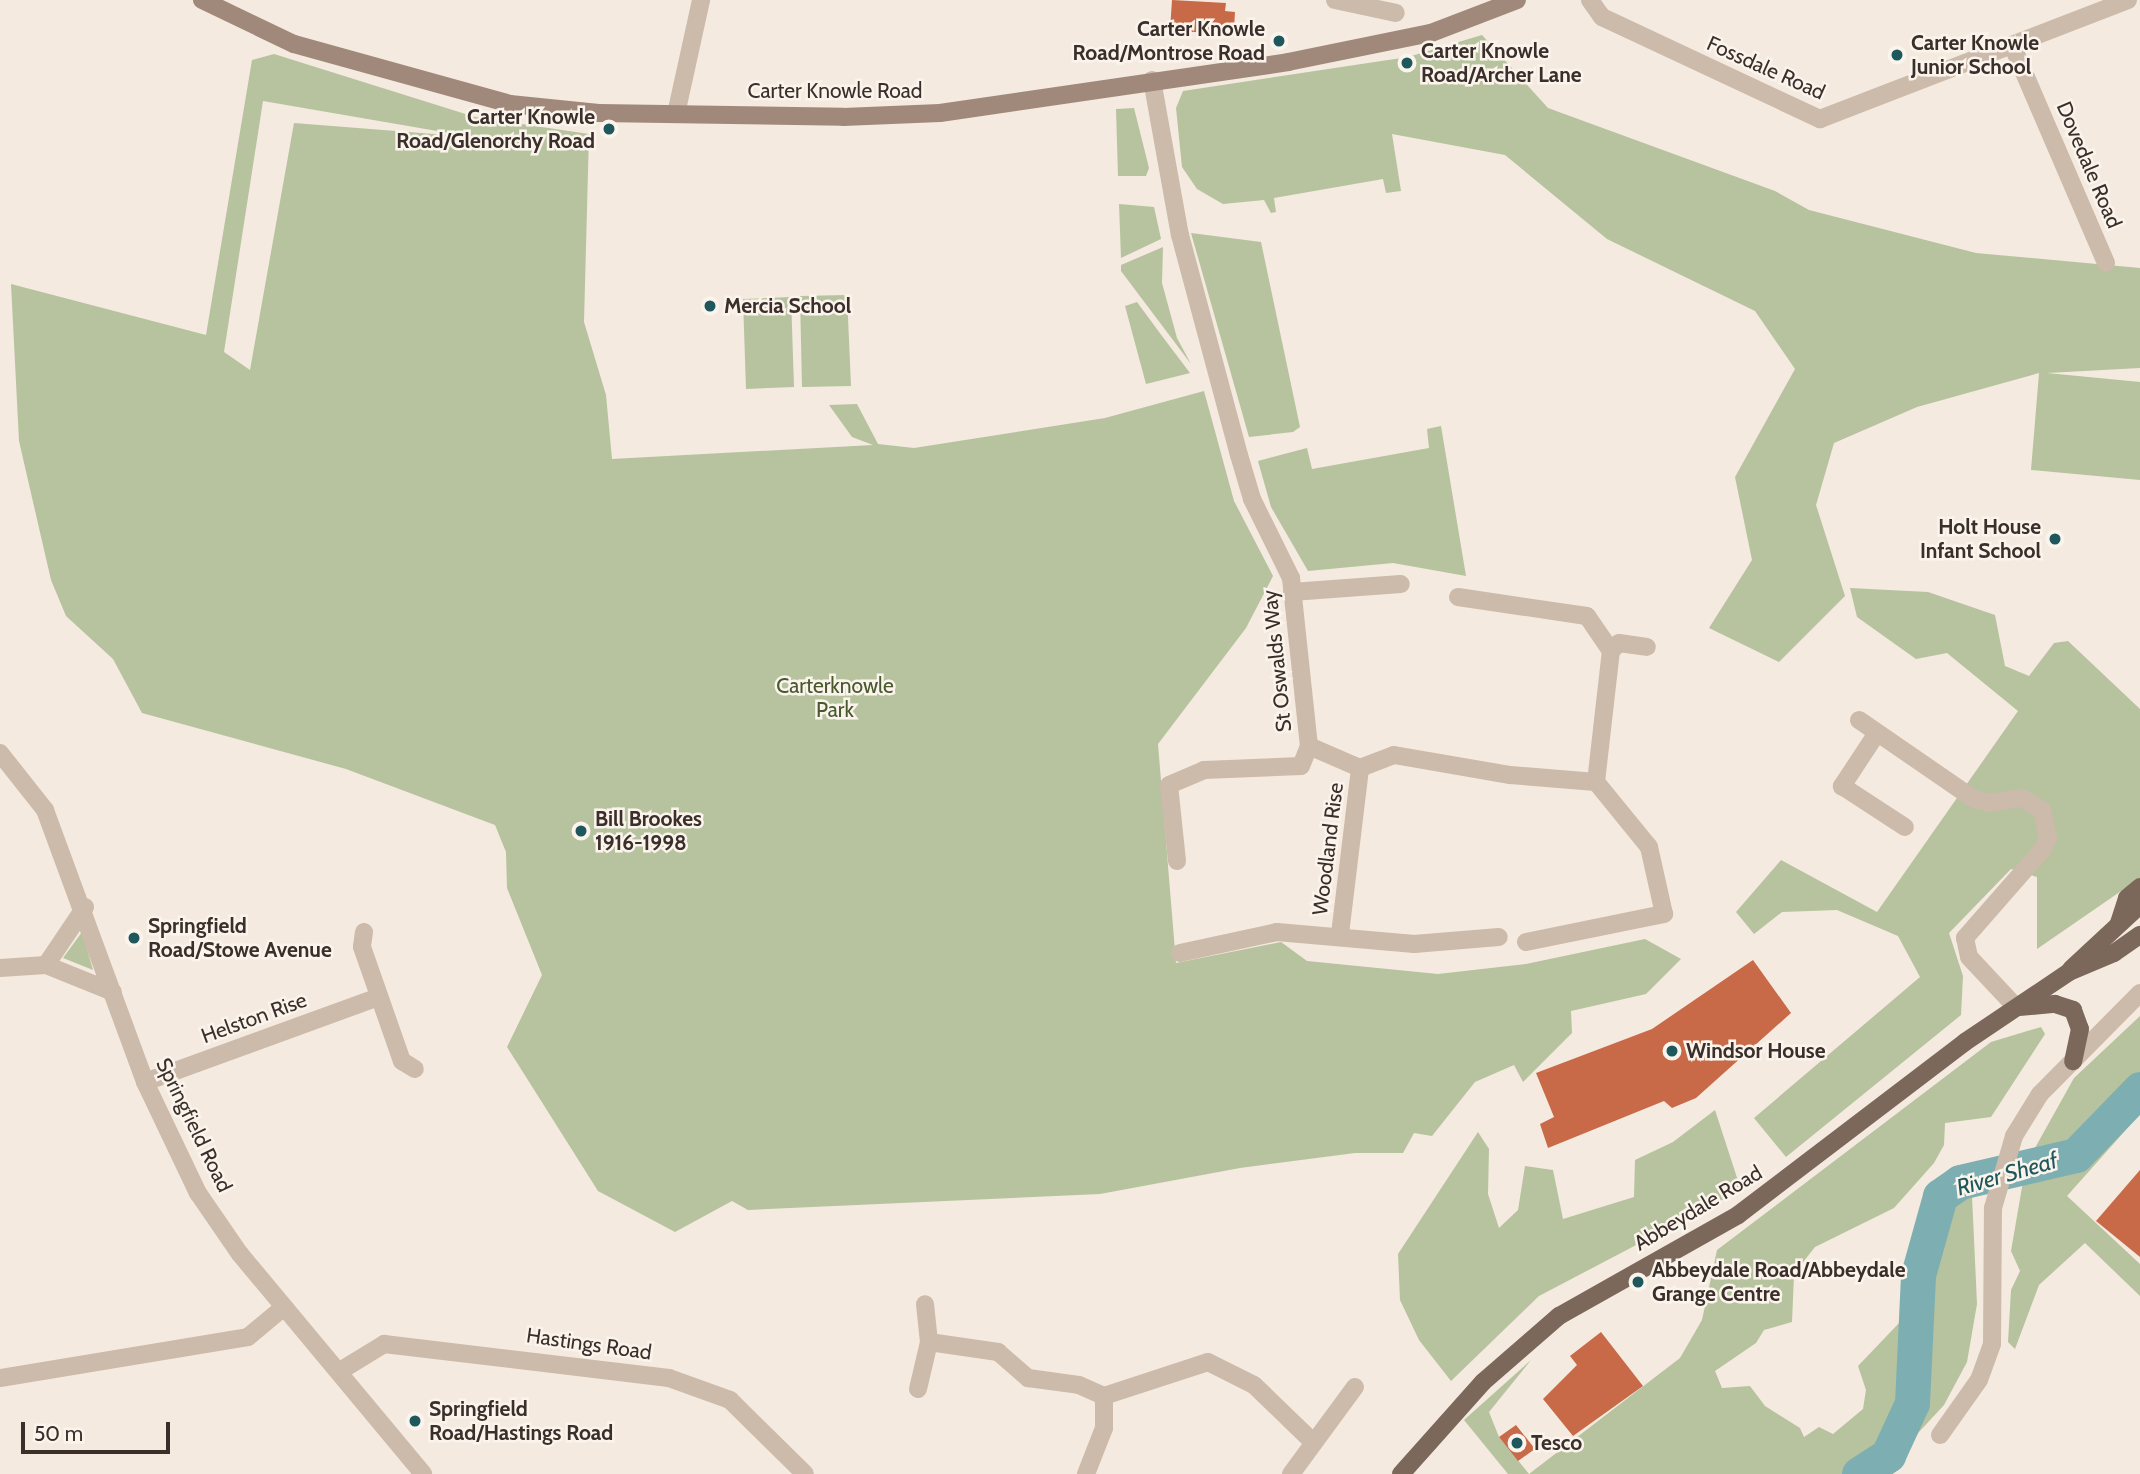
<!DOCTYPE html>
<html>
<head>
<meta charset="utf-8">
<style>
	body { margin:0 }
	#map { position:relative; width:2140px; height:1474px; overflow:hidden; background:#f4eadf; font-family:Cabin,sans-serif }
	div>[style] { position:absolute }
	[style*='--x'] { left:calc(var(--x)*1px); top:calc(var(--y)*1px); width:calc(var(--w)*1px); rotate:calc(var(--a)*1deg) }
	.green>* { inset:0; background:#b6c39e }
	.river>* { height:35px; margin:-17.5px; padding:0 17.5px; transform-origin:17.5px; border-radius:17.5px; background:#7dafb2 }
	.building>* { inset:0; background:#c86a48 }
	.street>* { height:18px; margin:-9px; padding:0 9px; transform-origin:9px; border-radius:9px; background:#ccbaaa }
	.secondary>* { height:18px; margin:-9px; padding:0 9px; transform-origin:9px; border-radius:9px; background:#a0897b }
	.primary>* { height:18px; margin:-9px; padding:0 9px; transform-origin:9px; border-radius:9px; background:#7c675b }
	.dots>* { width:19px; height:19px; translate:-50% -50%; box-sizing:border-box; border:4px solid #fbf4ec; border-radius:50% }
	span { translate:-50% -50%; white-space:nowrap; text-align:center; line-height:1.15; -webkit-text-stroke:5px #fbf4ec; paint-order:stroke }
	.poi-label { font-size:21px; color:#3a2f2a; font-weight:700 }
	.right { translate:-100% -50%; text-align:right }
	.left { translate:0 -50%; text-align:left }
	.street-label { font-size:21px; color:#3a2f2a }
	.park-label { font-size:21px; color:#48592d }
	.water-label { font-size:23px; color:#1e585d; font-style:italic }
	.scale { position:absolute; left:21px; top:1422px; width:149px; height:32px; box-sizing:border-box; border:4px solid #3a2f2a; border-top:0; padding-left:9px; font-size:21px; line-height:24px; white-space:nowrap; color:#3a2f2a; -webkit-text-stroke:5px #fbf4ec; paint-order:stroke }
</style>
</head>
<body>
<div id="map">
	<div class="green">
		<div style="clip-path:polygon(1482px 35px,1548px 108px,1775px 191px,1809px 210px,1976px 253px,2140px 268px,2140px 368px,2047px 373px,2140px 382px,2140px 480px,2031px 470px,2039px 373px,1917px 407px,1834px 443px,1816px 505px,1845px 596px,1779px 662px,1709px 628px,1752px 560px,1735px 477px,1795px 369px,1755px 311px,1607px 239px,1505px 155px,1392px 134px,1401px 191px,1386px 193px,1383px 179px,1274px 198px,1276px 212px,1271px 213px,1264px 200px,1223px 204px,1197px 189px,1182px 167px,1176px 108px,1183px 91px,1408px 57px)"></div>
		<div style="clip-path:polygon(evenodd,274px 54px,475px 117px,589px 134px,584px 322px,606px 395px,612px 459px,873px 445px,852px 437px,829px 405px,857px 404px,878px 444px,914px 448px,1105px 418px,1204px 391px,1234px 501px,1273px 576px,1246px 628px,1158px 744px,1176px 963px,1281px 942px,1307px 961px,1438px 974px,1526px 964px,1645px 939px,1681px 959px,1646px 994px,1571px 1011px,1572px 1033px,1523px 1082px,1514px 1065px,1475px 1082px,1432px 1136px,1414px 1133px,1403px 1153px,1355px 1153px,1240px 1168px,1100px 1194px,748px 1210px,732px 1201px,675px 1232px,598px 1191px,507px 1047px,542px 975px,507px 888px,506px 852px,495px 825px,346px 769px,142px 713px,113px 659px,66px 616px,51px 580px,19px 441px,11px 284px,206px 335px,252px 60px,274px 54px,263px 101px,472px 137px,294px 123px,250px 370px,224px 352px,263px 101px)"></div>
		<div style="clip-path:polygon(1134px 108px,1149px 168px,1146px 176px,1118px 176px,1116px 109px)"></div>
		<div style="clip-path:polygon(1119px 204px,1154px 207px,1161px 239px,1121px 258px)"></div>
		<div style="clip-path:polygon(1191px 233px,1261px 242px,1300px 427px,1293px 432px,1249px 437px)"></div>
		<div style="clip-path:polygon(1163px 247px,1162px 283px,1177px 338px,1191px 364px,1121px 271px,1121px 265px)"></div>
		<div style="clip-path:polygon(847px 295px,851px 386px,802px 387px,800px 296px)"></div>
		<div style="clip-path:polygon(791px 297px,794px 387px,746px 389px,743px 299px)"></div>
		<div style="clip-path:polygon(1137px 302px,1162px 336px,1190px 373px,1146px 384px,1125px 306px)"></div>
		<div style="clip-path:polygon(1441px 426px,1466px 576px,1393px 563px,1308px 571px,1271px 507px,1258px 461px,1307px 448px,1312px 469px,1429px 448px,1427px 429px)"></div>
		<div style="clip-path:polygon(1850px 588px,1928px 592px,1995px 615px,2005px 666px,2029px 676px,2054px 643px,2068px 641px,2140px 709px,2140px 878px,2037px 949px,2037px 877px,2011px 869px,1949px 933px,1963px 976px,1961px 1015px,1786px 1157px,1754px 1118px,1920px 977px,1898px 936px,1837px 910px,1782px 912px,1754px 934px,1736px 912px,1781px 860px,1877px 912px,2018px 711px,1947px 653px,1916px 659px,1857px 617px)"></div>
		<div style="clip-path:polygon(82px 932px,93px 970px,63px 958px)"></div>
		<div style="clip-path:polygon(2140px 1016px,2140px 1114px,2067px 1196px,2140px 1264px,2140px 1296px,2085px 1243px,2039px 1285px,2015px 1349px,2008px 1342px,2011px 1290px,2020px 1271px,2011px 1251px,2026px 1164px,2074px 1078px)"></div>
		<div style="clip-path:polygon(2041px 1027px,2045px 1034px,1991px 1117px,1945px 1123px,1944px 1145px,1934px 1163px,1894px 1208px,1815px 1247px,1804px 1261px,1794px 1275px,1792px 1322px,1764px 1330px,1756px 1343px,1715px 1371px,1722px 1388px,1750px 1386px,1765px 1406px,1800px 1428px,1804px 1437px,1819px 1427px,1833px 1434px,1863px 1409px,1866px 1390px,1858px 1366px,1901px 1321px,1924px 1276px,1938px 1212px,1951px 1201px,1972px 1196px,1977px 1304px,1967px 1362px,1944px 1405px,1880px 1474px,1508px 1474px,1464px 1420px,1531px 1360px,1489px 1412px,1499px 1437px,1529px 1474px,1680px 1358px,1702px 1320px,1717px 1250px,1991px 1042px)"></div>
		<div style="clip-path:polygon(1715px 1110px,1741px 1190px,1539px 1296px,1451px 1381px,1419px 1340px,1400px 1300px,1398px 1254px,1478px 1132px,1489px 1149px,1488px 1194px,1499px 1228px,1518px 1210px,1525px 1166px,1553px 1170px,1563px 1219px,1634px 1197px,1635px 1160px,1673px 1142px)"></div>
	</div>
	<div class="river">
		<div style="--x:1859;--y:1474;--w:35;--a:-33"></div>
		<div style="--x:1888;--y:1455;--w:57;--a:-65.2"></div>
		<div style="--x:1912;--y:1403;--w:128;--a:-87.3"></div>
		<div style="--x:1918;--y:1275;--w:82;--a:-74.4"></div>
		<div style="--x:1940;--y:1196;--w:24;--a:-35"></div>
		<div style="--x:1960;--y:1182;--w:119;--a:-13.1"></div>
		<div style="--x:2076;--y:1155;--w:92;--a:-45.9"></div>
	</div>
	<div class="building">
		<div style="clip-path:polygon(1172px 0,1226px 3px,1225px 11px,1235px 12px,1234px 29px,1220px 28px,1219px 34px,1170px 30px)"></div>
		<div style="clip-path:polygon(1753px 960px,1791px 1013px,1696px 1098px,1672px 1108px,1664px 1101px,1548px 1148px,1540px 1124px,1554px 1117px,1536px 1073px,1652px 1029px)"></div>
		<div style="clip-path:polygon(2140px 1170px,2140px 1257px,2096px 1221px)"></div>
		<div style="clip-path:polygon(1601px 1332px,1643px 1386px,1573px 1436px,1543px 1399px,1577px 1365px,1570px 1356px)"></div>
		<div style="clip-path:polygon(1516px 1425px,1535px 1449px,1518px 1461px,1499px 1437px)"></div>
	</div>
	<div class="street">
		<div style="--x:1335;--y:0;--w:62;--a:12"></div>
		<div style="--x:1590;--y:0;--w:21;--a:55"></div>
		<div style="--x:1602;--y:17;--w:241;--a:25.1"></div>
		<div style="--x:1820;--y:119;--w:330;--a:-21.1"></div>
		<div style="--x:2013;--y:47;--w:235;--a:66.7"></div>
		<div style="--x:1152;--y:80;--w:158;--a:79.8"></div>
		<div style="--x:1180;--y:235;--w:228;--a:75"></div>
		<div style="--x:1239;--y:455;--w:46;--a:73.5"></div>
		<div style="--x:1252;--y:499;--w:88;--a:63.7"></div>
		<div style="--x:1291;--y:578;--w:169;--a:83.9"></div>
		<div style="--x:1309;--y:746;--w:56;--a:23.3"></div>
		<div style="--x:1360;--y:768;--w:36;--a:-21"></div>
		<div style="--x:1394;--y:755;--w:118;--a:9.8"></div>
		<div style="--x:1510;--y:775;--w:86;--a:4.7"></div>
		<div style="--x:1596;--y:782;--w:132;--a:-83.5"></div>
		<div style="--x:676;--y:114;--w:117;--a:-77.6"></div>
		<div style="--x:1292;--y:592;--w:109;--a:-4.2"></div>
		<div style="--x:1458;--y:597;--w:130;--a:8.4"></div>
		<div style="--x:1587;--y:616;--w:42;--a:55.6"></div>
		<div style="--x:1611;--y:651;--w:11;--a:-45"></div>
		<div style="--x:1619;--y:643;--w:28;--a:8"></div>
		<div style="--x:1859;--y:720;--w:140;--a:34.5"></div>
		<div style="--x:1974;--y:799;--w:16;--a:15"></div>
		<div style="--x:1989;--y:803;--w:33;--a:-9"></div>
		<div style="--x:2022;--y:798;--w:23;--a:31"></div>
		<div style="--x:2042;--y:810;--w:29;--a:78"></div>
		<div style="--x:2048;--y:838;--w:13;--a:117"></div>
		<div style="--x:2042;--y:850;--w:117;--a:131.2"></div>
		<div style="--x:1965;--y:938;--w:19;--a:78"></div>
		<div style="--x:1969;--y:957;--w:69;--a:46.8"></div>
		<div style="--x:1877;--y:733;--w:64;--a:123.4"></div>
		<div style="--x:1842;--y:786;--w:75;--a:33.1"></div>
		<div style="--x:0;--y:753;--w:73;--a:51.7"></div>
		<div style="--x:45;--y:810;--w:290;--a:69.8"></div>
		<div style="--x:145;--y:1082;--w:123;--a:64.5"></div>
		<div style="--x:198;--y:1193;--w:74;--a:55.5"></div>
		<div style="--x:240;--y:1254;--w:286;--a:50.2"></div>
		<div style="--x:1177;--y:861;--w:76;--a:-96"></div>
		<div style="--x:1169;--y:785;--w:38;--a:-23"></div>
		<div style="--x:1204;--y:770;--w:97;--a:-2.4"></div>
		<div style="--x:1301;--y:766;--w:22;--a:-68"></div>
		<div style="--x:364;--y:932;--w:15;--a:98"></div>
		<div style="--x:362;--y:947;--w:121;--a:70.7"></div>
		<div style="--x:402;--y:1061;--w:15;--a:32"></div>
		<div style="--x:1340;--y:934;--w:167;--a:-83.1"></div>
		<div style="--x:1526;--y:942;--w:141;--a:-11.5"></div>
		<div style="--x:1664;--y:914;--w:69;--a:-102.6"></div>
		<div style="--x:1649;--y:847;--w:84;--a:-129.2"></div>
		<div style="--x:1180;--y:953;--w:99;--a:-12.2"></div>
		<div style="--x:1277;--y:932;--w:138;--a:5"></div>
		<div style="--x:1414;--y:944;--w:85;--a:-4.7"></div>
		<div style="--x:46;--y:965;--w:70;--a:-56.1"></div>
		<div style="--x:0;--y:968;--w:46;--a:-3.7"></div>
		<div style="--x:46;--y:965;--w:72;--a:21.9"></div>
		<div style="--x:145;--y:1082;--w:249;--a:-20"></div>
		<div style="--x:929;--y:1342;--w:70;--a:8.2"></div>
		<div style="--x:998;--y:1352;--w:40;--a:41"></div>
		<div style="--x:1028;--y:1378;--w:51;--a:7.8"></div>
		<div style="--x:1079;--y:1385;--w:27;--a:24"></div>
		<div style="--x:1104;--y:1396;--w:109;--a:-18.1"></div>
		<div style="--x:1208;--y:1362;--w:51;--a:26.6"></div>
		<div style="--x:1254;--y:1385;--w:83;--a:44"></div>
		<div style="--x:340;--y:1371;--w:52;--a:-31.5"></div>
		<div style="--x:384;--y:1344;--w:287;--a:6.8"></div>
		<div style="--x:669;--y:1378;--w:65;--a:19.8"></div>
		<div style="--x:730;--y:1400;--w:105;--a:44.6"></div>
		<div style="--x:0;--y:1378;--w:251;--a:-9.4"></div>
		<div style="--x:248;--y:1337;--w:47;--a:-39.8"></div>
		<div style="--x:918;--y:1389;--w:48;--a:-76.8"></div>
		<div style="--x:929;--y:1342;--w:38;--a:-96"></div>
		<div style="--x:1940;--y:1435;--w:67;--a:-54.7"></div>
		<div style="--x:1979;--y:1380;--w:38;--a:-70"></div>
		<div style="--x:1992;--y:1344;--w:136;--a:-89.6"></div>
		<div style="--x:1993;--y:1208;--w:75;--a:-73.7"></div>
		<div style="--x:2014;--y:1136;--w:49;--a:-58.2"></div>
		<div style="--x:2040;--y:1094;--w:142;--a:-45.3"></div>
		<div style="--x:1086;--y:1474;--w:49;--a:-68.6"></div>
		<div style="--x:1104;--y:1428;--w:32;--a:-90"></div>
		<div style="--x:1291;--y:1474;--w:108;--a:-53.7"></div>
	</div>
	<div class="secondary">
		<div style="--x:202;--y:0;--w:102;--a:25.6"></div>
		<div style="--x:294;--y:44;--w:224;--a:15.5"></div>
		<div style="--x:510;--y:104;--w:89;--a:5.8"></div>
		<div style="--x:599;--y:113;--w:244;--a:0.9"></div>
		<div style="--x:843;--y:117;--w:97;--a:-2.4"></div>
		<div style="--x:940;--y:113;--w:352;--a:-8.3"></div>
		<div style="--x:1288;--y:62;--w:146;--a:-11.5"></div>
		<div style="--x:1431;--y:33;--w:92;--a:-21"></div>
	</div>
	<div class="primary">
		<div style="--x:2119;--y:923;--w:26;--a:-72"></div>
		<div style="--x:2127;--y:898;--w:17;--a:-40"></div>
		<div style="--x:2071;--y:969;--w:94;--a:-42.8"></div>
		<div style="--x:2019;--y:1007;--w:36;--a:-5"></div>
		<div style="--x:2055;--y:1004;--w:19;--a:18"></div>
		<div style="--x:2073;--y:1010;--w:20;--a:70"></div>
		<div style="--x:2080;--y:1029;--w:33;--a:102"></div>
		<div style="--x:1401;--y:1474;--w:123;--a:-48.3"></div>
		<div style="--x:1483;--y:1382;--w:101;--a:-41"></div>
		<div style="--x:1559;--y:1316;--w:206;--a:-29.4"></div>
		<div style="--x:1738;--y:1215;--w:285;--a:-37.3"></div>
		<div style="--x:1965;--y:1042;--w:125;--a:-33.9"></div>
		<div style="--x:2069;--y:972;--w:49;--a:-22.9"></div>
		<div style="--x:2114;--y:953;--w:32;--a:-35"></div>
	</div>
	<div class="dots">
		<div style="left:1279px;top:41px;background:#1e585d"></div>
		<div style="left:1897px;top:55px;background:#1e585d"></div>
		<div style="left:1407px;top:63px;background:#1e585d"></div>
		<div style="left:609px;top:129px;background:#1e585d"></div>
		<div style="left:710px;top:306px;background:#1e585d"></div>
		<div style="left:2055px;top:539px;background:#1e585d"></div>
		<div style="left:581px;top:831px;background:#1e585d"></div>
		<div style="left:134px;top:938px;background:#1e585d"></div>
		<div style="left:1672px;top:1051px;background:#1e585d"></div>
		<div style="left:1638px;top:1282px;background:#1e585d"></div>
		<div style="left:415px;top:1421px;background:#1e585d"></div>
		<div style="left:1517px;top:1443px;background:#1e585d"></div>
	</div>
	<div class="poi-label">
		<span class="right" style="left:1265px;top:41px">Carter Knowle<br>Road/Montrose Road</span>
		<span class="left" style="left:1911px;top:55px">Carter Knowle<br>Junior School</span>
		<span class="left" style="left:1421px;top:63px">Carter Knowle<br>Road/Archer Lane</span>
		<span class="right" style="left:595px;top:129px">Carter Knowle<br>Road/Glenorchy Road</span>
		<span class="left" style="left:724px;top:306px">Mercia School</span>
		<span class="right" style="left:2041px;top:539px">Holt House<br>Infant School</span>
		<span class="left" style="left:595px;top:831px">Bill Brookes<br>1916-1998</span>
		<span class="left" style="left:148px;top:938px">Springfield<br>Road/Stowe Avenue</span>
		<span class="left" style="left:1686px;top:1051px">Windsor House</span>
		<span class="left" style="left:1652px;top:1282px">Abbeydale Road/Abbeydale<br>Grange Centre</span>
		<span class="left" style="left:429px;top:1421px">Springfield<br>Road/Hastings Road</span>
		<span class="left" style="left:1531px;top:1443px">Tesco</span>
	</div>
	<div class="street-label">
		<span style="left:1766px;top:68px;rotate:24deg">Fossdale Road</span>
		<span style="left:835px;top:91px">Carter Knowle Road</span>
		<span style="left:2089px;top:165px;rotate:67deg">Dovedale Road</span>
		<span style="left:1277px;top:661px;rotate:-96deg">St Oswalds Way</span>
		<span style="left:1328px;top:849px;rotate:-83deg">Woodland Rise</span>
		<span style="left:254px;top:1018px;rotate:-20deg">Helston Rise</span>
		<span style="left:194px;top:1125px;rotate:64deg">Springfield Road</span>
		<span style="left:1698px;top:1208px;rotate:-31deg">Abbeydale Road</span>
		<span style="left:589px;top:1344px;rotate:8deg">Hastings Road</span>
	</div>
	<div class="park-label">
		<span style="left:835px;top:698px">Carterknowle<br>Park</span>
	</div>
	<div class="water-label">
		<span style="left:2007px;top:1174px;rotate:-16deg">River Sheaf</span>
	</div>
	<div class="scale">50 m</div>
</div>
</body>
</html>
